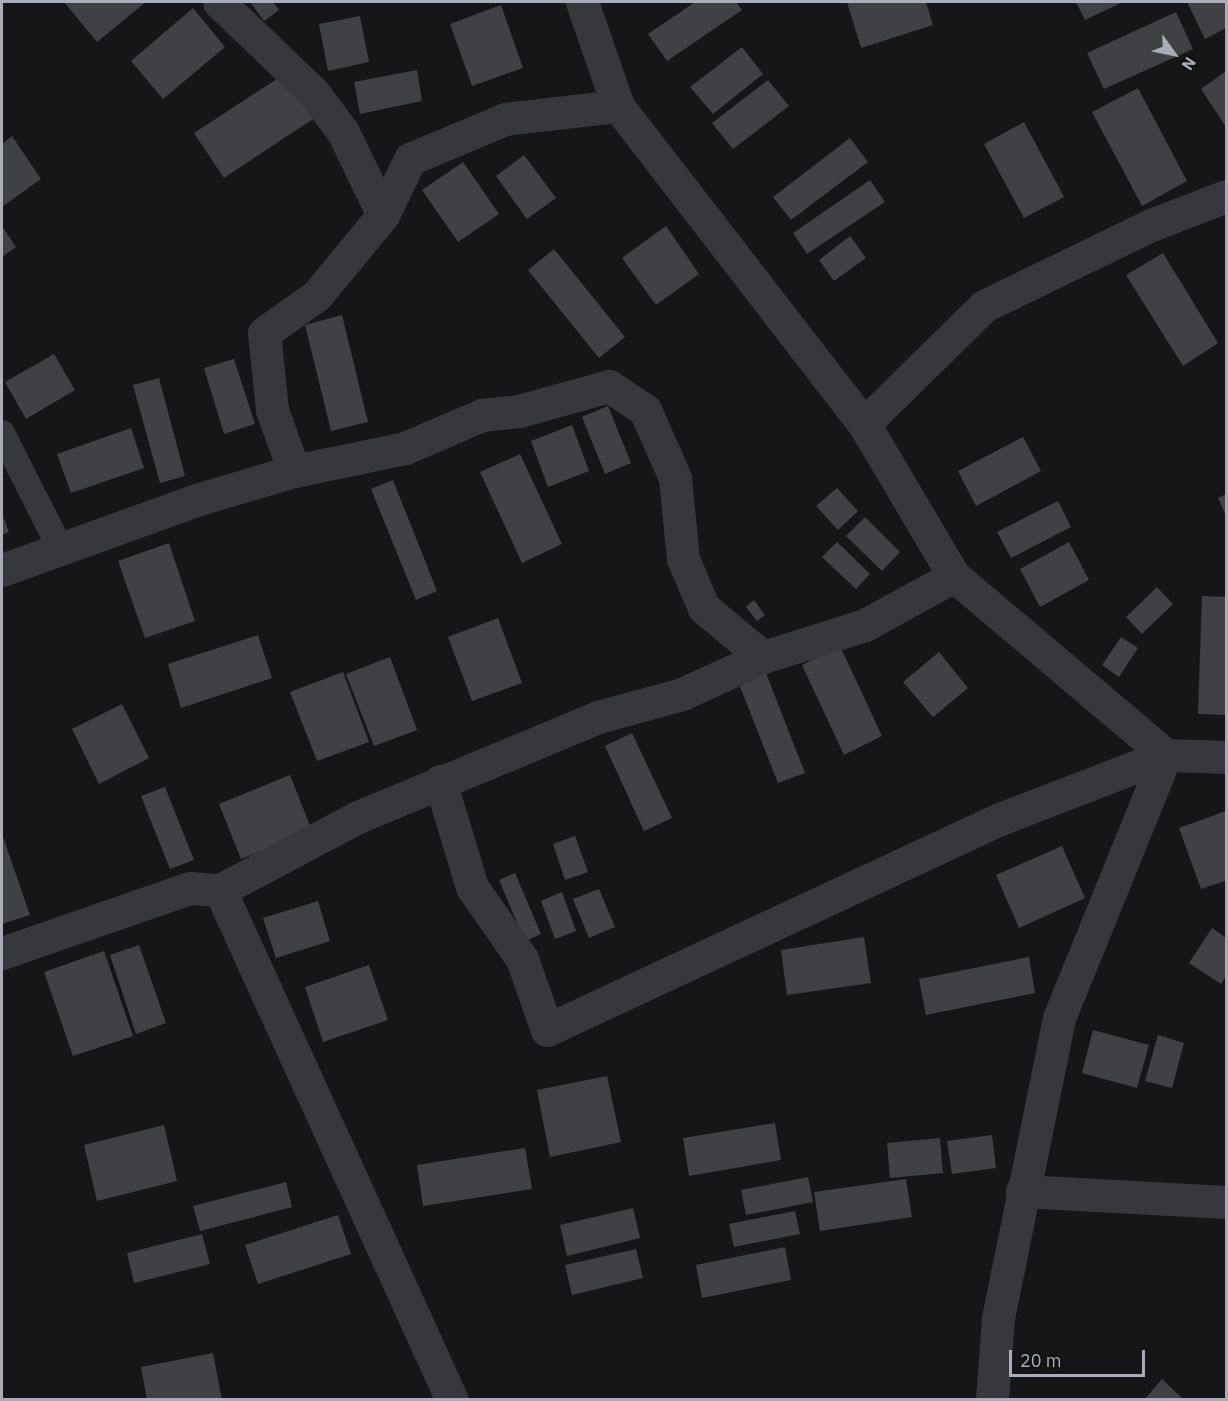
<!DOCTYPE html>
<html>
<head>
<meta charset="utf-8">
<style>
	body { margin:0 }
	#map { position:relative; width:1228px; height:1401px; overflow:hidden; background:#161618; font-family:"IBM Plex Sans",sans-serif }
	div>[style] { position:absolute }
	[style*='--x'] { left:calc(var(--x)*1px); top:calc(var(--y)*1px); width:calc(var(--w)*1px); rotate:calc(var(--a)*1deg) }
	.building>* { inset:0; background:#404145 }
	.service>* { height:26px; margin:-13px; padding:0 13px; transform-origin:13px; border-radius:13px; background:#37383d }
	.minor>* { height:33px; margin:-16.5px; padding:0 16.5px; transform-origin:16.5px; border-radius:16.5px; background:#37383d }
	span { translate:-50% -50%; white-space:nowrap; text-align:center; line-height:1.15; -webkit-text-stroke:4.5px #111113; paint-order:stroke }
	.frame { position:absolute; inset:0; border:3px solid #a8adb8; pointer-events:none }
	.north { position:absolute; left:1144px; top:24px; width:60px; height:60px; -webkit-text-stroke:4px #111113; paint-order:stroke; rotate:123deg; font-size:16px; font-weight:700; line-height:24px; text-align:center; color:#a8adb8 }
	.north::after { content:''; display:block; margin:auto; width:21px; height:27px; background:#a8adb8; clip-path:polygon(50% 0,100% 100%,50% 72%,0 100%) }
	.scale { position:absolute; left:1009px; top:1350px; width:136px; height:27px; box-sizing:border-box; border:3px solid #a8adb8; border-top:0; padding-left:8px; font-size:18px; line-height:21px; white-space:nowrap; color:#a8adb8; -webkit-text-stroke:4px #111113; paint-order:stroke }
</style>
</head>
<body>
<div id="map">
	<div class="building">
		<div style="clip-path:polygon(64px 2px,146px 2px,97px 42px)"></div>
		<div style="clip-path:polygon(250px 2px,273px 2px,279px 10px,264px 21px)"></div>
		<div style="clip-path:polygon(695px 2px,736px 2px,742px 10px,667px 61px,648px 34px)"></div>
		<div style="clip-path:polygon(847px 2px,926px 2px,933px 25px,861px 48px)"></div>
		<div style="clip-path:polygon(1076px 2px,1123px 2px,1085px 20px)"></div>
		<div style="clip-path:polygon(1187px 2px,1226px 2px,1226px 28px,1205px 39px)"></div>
		<div style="clip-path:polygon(501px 5px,523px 68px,472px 86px,450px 24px)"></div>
		<div style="clip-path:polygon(193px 8px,225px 47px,163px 99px,131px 61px)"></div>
		<div style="clip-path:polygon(1176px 12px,1193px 49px,1104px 89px,1087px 53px)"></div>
		<div style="clip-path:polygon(360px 16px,369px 62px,328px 71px,319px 24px)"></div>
		<div style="clip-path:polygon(742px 47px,763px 74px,713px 114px,690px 87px)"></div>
		<div style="clip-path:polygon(417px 70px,422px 101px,360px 114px,354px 82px)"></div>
		<div style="clip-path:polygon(1226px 71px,1226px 127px,1201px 89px)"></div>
		<div style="clip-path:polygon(283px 75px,313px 119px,224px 178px,194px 133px)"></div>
		<div style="clip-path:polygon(768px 80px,789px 106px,733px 149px,712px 123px)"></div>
		<div style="clip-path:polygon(1138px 88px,1187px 181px,1142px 206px,1092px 112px)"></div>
		<div style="clip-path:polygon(1024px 122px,1064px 197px,1024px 218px,984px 144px)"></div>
		<div style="clip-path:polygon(12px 136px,41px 179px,2px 207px,2px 144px)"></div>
		<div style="clip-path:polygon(850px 138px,868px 162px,791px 220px,773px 197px)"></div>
		<div style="clip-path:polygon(524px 155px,556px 198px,527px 219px,496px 176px)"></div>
		<div style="clip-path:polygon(463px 162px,499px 214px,458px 242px,422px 190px)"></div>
		<div style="clip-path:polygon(870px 180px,885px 202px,807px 254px,793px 233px)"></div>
		<div style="clip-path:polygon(2px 226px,16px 247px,2px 257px)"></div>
		<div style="clip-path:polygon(666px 226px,699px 274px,656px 305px,622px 258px)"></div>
		<div style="clip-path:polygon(850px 236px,866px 258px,834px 281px,819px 260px)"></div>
		<div style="clip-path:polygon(554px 249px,625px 337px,599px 358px,528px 270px)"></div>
		<div style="clip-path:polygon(1163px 253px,1218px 343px,1183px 366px,1126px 275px)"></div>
		<div style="clip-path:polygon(342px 315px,368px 422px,331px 431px,305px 325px)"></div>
		<div style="clip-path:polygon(54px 354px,75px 390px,26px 419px,5px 382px)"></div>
		<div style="clip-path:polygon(234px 359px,255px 424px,224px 434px,204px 368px)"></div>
		<div style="clip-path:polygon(159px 378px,185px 476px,160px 483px,133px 385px)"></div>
		<div style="clip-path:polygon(608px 406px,631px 463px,605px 474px,582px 417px)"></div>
		<div style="clip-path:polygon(572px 425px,589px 471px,548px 487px,531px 441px)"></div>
		<div style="clip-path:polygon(131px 428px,144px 468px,71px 493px,57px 454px)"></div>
		<div style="clip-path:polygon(1023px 437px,1041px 471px,976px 506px,958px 471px)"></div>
		<div style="clip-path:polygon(520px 454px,562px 544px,522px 563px,480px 472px)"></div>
		<div style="clip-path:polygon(393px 480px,437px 591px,416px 600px,371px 489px)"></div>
		<div style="clip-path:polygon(837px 488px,858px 511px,838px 530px,816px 506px)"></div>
		<div style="clip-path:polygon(1226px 494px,1226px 516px,1218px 498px)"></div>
		<div style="clip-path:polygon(1058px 501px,1071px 527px,1011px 558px,997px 532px)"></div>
		<div style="clip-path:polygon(2px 513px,9px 532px,2px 535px)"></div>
		<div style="clip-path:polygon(865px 517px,900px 552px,882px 571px,846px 536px)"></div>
		<div style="clip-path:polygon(837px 542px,870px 574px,856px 589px,822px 557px)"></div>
		<div style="clip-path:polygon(1069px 542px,1089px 580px,1040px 607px,1020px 569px)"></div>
		<div style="clip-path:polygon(169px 543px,195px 621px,145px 638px,118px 561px)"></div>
		<div style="clip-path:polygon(1157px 587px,1173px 604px,1142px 634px,1126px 617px)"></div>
		<div style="clip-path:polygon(1202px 596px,1226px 597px,1226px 715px,1198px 714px)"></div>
		<div style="clip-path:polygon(754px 600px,765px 615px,757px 621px,746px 607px)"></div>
		<div style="clip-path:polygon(498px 618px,522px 683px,472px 701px,448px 637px)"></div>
		<div style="clip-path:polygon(258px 635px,272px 678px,181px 708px,168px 664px)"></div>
		<div style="clip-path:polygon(1121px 637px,1138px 648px,1119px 677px,1102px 665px)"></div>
		<div style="clip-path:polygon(840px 646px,882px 736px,844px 755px,802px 665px)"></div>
		<div style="clip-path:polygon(939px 652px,968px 688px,933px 717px,903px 682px)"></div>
		<div style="clip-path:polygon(390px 657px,417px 730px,374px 746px,346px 674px)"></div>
		<div style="clip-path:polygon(764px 668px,805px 773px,778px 783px,737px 679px)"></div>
		<div style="clip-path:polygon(343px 672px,369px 742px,317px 761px,290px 692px)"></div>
		<div style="clip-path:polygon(122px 704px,149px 758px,99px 784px,72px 729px)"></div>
		<div style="clip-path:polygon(632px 733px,672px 818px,644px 831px,605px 746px)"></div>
		<div style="clip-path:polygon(290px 775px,312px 831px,241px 859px,219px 804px)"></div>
		<div style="clip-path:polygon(165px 787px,194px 860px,170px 869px,141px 796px)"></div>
		<div style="clip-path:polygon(1226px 811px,1226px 885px,1225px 881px,1201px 889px,1179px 828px)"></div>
		<div style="clip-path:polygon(2px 834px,30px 915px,2px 924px)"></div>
		<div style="clip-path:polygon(575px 836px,588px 872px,565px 880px,553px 844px)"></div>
		<div style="clip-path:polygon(1062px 846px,1085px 898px,1019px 928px,996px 875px)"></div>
		<div style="clip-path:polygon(515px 873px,541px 934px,525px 941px,499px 880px)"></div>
		<div style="clip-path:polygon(599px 889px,615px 927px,589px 938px,573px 899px)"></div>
		<div style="clip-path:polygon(562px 892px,576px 931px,555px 939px,541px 901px)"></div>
		<div style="clip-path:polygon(318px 901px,330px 941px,276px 958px,263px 918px)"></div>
		<div style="clip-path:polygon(1212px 928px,1226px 938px,1226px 976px,1221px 984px,1189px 963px)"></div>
		<div style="clip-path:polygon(864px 937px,871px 983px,787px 995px,781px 950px)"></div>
		<div style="clip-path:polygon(139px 945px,166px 1023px,136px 1034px,110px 955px)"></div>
		<div style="clip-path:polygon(104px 951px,133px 1036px,73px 1056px,44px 972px)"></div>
		<div style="clip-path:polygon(1029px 957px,1035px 993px,926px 1015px,919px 979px)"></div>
		<div style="clip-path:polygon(369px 965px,388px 1020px,323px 1042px,305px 987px)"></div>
		<div style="clip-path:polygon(1093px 1030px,1149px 1045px,1137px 1088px,1082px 1073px)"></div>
		<div style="clip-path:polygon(1158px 1035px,1184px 1043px,1172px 1088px,1145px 1081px)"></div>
		<div style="clip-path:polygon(607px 1076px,621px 1142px,550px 1157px,537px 1090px)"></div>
		<div style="clip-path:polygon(775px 1123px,781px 1160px,689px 1176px,683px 1138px)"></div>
		<div style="clip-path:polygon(164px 1125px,177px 1181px,97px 1201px,84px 1145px)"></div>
		<div style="clip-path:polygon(992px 1135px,996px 1168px,952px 1174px,947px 1141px)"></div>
		<div style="clip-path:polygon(940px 1138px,943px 1173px,890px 1178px,887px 1143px)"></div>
		<div style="clip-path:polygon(525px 1148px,532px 1189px,423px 1206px,417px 1165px)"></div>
		<div style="clip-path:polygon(808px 1177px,813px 1202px,746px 1215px,741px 1190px)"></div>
		<div style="clip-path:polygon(906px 1179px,912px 1217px,820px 1231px,814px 1192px)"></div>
		<div style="clip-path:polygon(286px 1182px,292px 1207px,200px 1231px,193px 1206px)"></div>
		<div style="clip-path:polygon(633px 1208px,640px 1238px,567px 1256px,560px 1225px)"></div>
		<div style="clip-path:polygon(795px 1211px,800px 1234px,734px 1247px,729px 1224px)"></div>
		<div style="clip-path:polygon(338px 1215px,351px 1254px,258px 1284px,245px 1245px)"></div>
		<div style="clip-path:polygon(202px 1234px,210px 1264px,134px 1283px,127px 1253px)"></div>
		<div style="clip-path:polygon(785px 1247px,791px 1280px,702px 1298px,696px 1265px)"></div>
		<div style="clip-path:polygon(636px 1249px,643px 1278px,572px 1295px,565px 1265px)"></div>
		<div style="clip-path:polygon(213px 1353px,222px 1400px,147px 1400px,141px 1367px)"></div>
		<div style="clip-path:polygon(1162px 1379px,1184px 1400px,1144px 1400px)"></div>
	</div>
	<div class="service">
		<div style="--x:2;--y:433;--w:127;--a:63.2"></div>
	</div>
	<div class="minor">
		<div style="--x:219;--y:2;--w:132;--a:43.8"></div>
		<div style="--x:314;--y:93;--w:49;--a:53.4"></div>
		<div style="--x:343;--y:132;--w:92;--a:64.3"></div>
		<div style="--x:582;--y:2;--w:110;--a:70.9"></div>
		<div style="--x:618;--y:106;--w:402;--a:52.3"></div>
		<div style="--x:864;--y:424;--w:177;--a:59.4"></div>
		<div style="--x:954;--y:576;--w:277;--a:40.2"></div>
		<div style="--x:1166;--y:755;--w:60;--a:1.9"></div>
		<div style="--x:864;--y:424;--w:168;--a:-44.5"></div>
		<div style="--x:984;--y:306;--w:186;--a:-25.9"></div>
		<div style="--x:1151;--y:225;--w:80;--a:-21.1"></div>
		<div style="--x:294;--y:471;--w:65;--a:-109.8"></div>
		<div style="--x:272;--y:410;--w:77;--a:-95.9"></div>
		<div style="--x:264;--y:333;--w:65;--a:-35.6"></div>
		<div style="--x:317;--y:295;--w:104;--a:-50.5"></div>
		<div style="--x:383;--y:215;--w:62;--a:-64.3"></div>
		<div style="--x:410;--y:159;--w:103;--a:-22.8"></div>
		<div style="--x:505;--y:119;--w:114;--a:-6.6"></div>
		<div style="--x:2;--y:570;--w:206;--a:-19.8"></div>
		<div style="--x:196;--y:500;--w:102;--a:-16.5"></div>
		<div style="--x:294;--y:471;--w:113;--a:-11.7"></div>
		<div style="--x:405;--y:448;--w:84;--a:-23.2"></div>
		<div style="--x:482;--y:415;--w:37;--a:-6"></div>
		<div style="--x:519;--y:411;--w:93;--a:-15.5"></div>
		<div style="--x:609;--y:386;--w:43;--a:33.7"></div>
		<div style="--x:645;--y:410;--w:74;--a:66.2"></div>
		<div style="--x:675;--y:478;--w:81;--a:84.4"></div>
		<div style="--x:683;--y:559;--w:53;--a:66.8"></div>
		<div style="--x:704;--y:608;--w:77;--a:39.7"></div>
		<div style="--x:440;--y:781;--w:111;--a:73.2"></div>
		<div style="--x:472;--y:887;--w:88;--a:55.2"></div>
		<div style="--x:522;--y:959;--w:75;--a:70.6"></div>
		<div style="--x:547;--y:1030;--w:500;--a:-25"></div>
		<div style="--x:1000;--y:819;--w:178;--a:-21.1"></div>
		<div style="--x:220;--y:890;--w:560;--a:65.54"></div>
		<div style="--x:2;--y:953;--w:199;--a:-19.1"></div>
		<div style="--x:190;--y:888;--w:30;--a:4"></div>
		<div style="--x:220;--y:890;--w:156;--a:-27.9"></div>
		<div style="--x:358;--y:817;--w:260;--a:-22.6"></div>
		<div style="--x:598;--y:717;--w:87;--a:-15.3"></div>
		<div style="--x:682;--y:694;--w:89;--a:-24.6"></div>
		<div style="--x:763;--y:657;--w:107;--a:-17.4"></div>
		<div style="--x:865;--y:625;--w:102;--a:-28.8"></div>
		<div style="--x:1022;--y:1191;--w:204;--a:3.1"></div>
		<div style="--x:992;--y:1400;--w:82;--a:-85.8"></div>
		<div style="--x:998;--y:1318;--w:306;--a:-78.5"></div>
		<div style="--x:1059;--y:1018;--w:284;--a:-67.9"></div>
	</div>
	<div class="frame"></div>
	<div class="north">N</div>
	<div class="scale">20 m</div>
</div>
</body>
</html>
